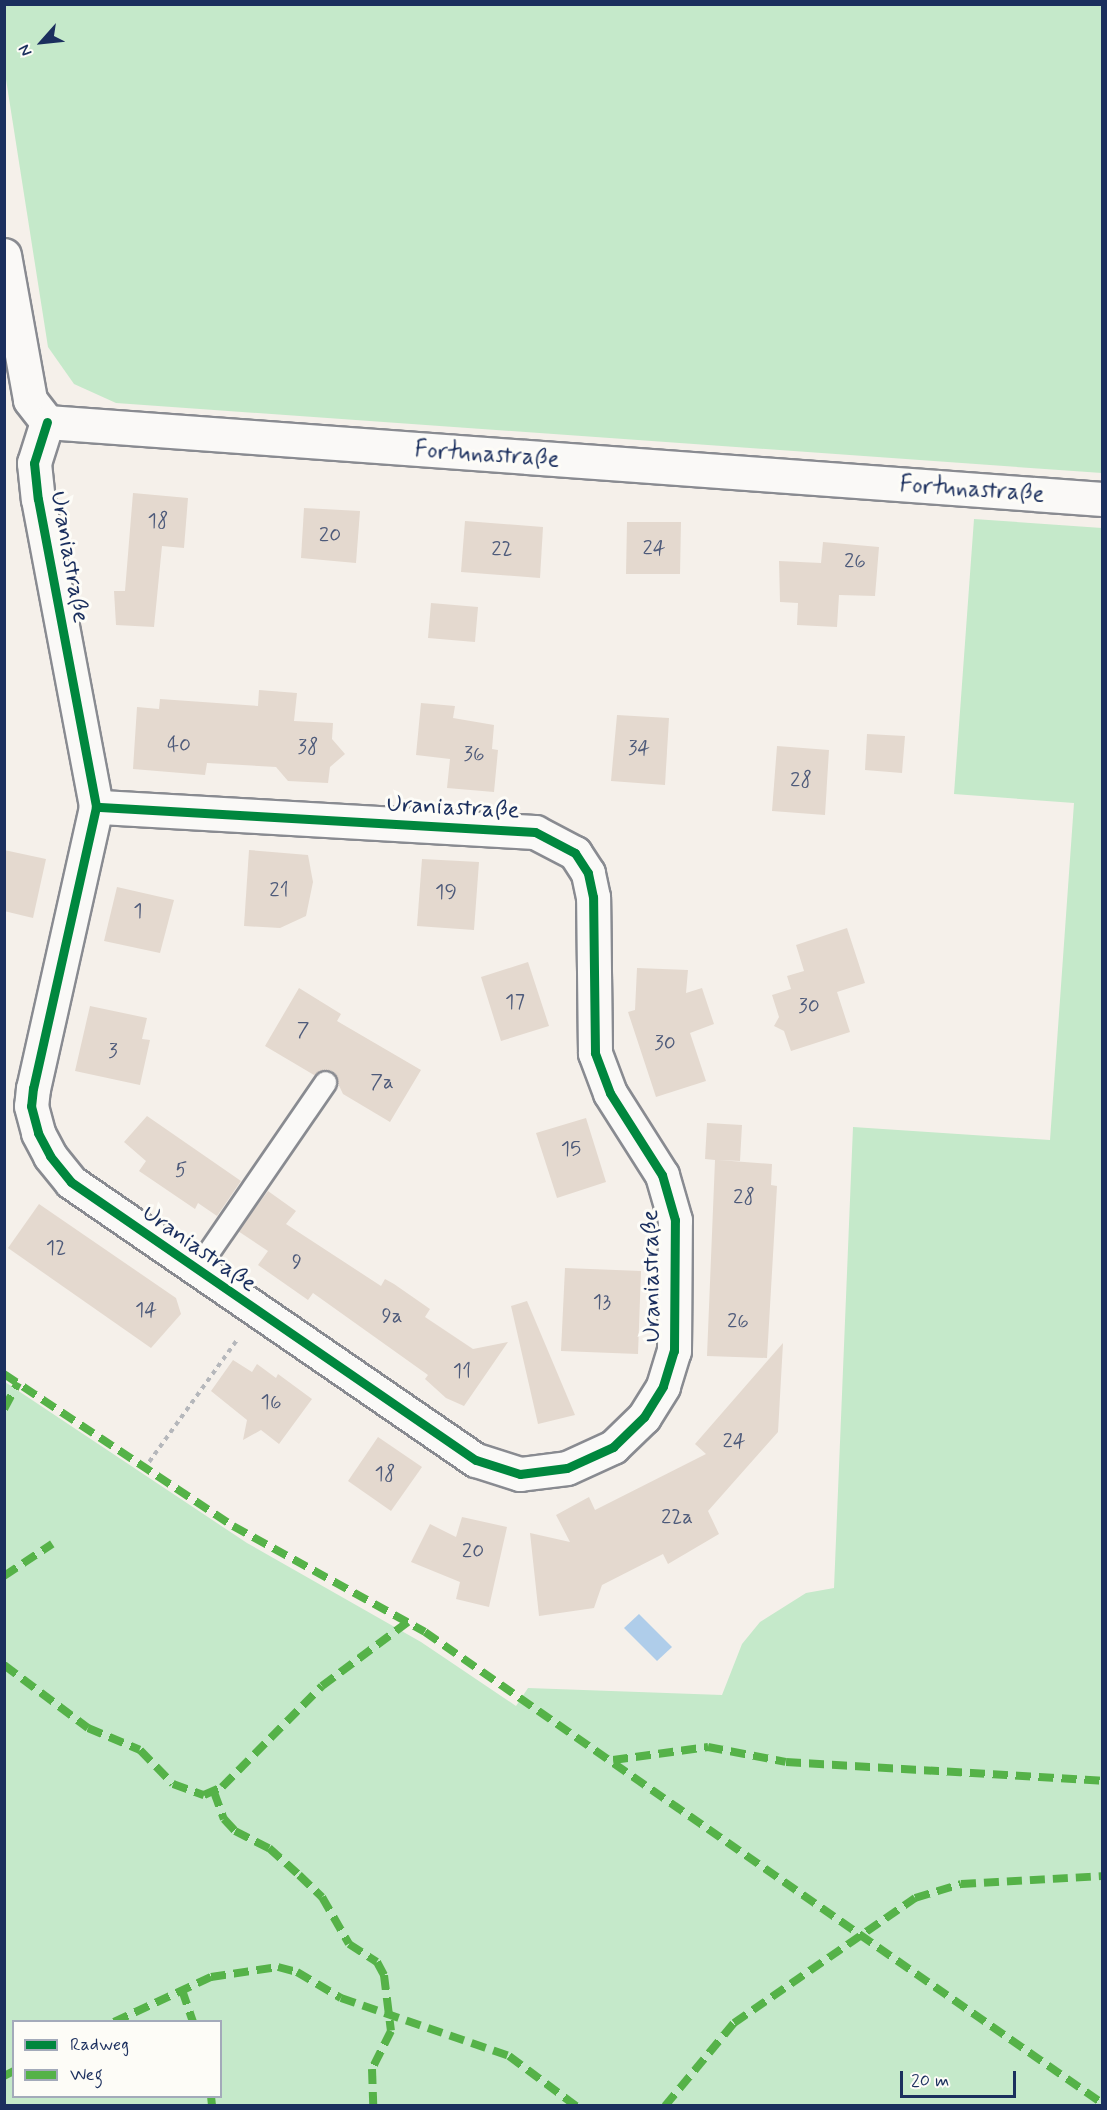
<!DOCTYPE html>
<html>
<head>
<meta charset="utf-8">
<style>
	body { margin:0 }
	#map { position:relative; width:1107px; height:2110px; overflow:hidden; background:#f5f0ea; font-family:Mynerve,sans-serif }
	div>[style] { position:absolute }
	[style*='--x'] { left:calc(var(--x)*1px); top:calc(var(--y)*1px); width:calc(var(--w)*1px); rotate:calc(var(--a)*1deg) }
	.green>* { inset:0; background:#c5e9ca }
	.water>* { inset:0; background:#afcdea }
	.building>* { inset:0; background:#e4d9cf }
	.path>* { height:4px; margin-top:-2px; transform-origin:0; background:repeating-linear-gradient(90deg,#b5b7bb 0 4.5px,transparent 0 9px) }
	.roads { filter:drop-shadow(2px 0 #898b91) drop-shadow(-2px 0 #898b91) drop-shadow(0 2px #898b91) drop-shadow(0 -2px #898b91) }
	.service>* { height:21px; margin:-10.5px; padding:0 10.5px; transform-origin:10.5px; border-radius:10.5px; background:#faf9f7 }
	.minor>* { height:33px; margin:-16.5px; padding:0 16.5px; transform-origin:16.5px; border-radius:16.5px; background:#faf9f7 }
	.quiet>* { height:8px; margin-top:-4px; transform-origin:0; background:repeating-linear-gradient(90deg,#55b248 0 15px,transparent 0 23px) }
	.cycleway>* { height:9px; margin:-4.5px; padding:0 4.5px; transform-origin:4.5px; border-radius:4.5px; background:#00873e }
	span { translate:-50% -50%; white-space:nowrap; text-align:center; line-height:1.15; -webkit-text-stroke:6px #fdfcf7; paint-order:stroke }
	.number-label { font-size:21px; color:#4d5a7a }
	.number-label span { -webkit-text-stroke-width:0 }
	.street-label { font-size:24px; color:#1b2f5e }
	.frame { position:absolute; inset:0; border:6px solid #1b2f5e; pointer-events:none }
	.legend { position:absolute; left:12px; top:2020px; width:210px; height:78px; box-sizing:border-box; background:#fdfcf7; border:2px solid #a3aaba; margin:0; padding:8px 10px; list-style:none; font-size:18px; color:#1b2f5e }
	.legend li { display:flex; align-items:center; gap:12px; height:30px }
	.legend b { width:30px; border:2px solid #a3aaba }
	.north { position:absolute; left:12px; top:12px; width:60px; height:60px; -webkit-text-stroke:4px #fdfcf7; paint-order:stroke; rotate:243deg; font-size:16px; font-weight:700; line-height:24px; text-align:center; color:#1b2f5e }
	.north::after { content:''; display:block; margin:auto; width:21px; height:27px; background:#1b2f5e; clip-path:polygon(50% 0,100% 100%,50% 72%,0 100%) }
	.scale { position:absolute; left:900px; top:2071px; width:116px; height:27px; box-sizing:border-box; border:3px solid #1b2f5e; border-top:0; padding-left:8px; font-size:18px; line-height:21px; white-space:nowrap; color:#1b2f5e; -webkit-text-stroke:4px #fdfcf7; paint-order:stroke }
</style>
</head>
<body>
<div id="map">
	<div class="green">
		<div style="clip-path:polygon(4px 5px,1102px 5px,1102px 473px,116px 403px,74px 384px,48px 347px,5px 73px)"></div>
		<div style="clip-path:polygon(evenodd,974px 519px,1102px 528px,1102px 2105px,5px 2105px,5px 1382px,247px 1543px,421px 1642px,516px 1706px,528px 1688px,722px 1695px,742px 1644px,760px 1622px,806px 1593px,834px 1588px,853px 1127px,1050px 1140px,1074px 803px,954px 794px,974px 519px,14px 2022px,220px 2022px,220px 2096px,14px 2096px,14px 2022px)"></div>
	</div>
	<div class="water">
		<div style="clip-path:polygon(639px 1614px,672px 1647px,657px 1661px,624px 1628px)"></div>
	</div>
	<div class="building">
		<div style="clip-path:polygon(133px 493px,188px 498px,184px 548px,162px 546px,154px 627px,116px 625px,114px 591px,125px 591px)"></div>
		<div style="clip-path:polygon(304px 508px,360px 511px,356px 563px,301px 558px)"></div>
		<div style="clip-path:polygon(465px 521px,543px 527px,540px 578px,461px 572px)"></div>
		<div style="clip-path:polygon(627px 522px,681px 522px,680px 574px,626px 574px)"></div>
		<div style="clip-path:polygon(823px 542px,879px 547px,875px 596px,839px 595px,837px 627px,797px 625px,798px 603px,780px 602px,779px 561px,821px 563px)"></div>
		<div style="clip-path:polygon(431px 603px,478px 607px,475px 642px,428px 638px)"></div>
		<div style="clip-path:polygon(259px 690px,297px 693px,294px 721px,333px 723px,332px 739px,345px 754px,330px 767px,328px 783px,288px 781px,276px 767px,207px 763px,205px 775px,133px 769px,137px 707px,159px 709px,160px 699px,258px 706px)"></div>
		<div style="clip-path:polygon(421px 703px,455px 706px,453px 718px,494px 725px,492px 749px,498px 750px,494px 792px,447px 788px,450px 759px,416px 755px)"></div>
		<div style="clip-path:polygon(617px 715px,669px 718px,665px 785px,611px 781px)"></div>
		<div style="clip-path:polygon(867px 734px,905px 736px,902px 773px,865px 770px)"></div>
		<div style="clip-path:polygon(777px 746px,829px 750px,825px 815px,772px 811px)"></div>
		<div style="clip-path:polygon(4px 850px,46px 859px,33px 918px,4px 911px)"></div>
		<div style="clip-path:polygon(249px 850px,308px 855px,313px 882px,306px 916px,280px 928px,244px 926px)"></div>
		<div style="clip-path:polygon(422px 859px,479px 862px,474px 930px,417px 926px)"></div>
		<div style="clip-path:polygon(117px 887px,174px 900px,160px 953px,104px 941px)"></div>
		<div style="clip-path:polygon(847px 928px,865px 983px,837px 992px,850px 1032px,791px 1051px,784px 1031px,774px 1026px,779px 1017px,772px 995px,791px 989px,787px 976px,804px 971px,796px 945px)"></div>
		<div style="clip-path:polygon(528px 962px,549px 1026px,501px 1041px,481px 977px)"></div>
		<div style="clip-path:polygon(637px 968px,688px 970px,686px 993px,702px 988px,714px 1024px,690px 1033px,706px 1081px,656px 1097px,628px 1012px,635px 1010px)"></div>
		<div style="clip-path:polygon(299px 988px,341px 1014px,337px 1021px,421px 1070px,390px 1122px,343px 1094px,332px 1071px,314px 1075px,265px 1046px)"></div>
		<div style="clip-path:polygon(90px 1006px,147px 1018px,142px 1039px,150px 1040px,140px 1085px,75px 1071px)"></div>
		<div style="clip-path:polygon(147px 1116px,241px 1181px,217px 1216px,198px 1203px,195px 1209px,139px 1171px,146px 1161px,124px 1142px)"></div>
		<div style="clip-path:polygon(586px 1118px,606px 1182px,557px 1198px,536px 1133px)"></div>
		<div style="clip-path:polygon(707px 1123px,742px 1125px,740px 1161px,718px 1160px,772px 1164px,771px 1185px,777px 1186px,767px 1358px,707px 1356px,715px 1160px,705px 1159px)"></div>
		<div style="clip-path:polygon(268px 1191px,296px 1211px,286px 1224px,381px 1286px,385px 1279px,394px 1284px,430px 1309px,425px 1317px,473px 1349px,508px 1342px,464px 1406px,446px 1398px,425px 1379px,428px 1375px,313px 1293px,308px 1300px,258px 1265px,268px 1251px,238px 1231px)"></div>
		<div style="clip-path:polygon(39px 1204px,176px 1298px,181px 1314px,151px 1348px,8px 1248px)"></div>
		<div style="clip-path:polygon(565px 1268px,641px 1271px,638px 1354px,561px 1351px)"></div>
		<div style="clip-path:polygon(527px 1301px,575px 1415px,538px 1424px,511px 1306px)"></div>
		<div style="clip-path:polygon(783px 1343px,778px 1432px,708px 1511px,719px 1534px,668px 1564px,663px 1554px,602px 1585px,594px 1608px,539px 1616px,530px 1533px,570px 1542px,556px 1515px,589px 1497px,595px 1510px,706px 1454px,695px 1444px)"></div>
		<div style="clip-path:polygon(233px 1360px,252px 1372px,257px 1364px,276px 1378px,278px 1374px,312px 1399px,279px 1444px,261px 1430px,243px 1440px,247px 1420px,211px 1391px)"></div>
		<div style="clip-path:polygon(378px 1437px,422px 1467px,391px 1511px,348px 1481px)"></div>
		<div style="clip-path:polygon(462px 1517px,507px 1527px,489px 1607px,456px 1599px,460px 1582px,411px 1562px,430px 1524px,456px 1537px)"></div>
	</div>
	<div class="path">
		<div style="--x:144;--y:1469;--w:159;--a:-54.2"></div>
	</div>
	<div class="roads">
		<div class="service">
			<div style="--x:196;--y:1270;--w:228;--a:-55.5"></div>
		</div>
		<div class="minor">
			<div style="--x:4;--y:255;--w:147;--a:79.8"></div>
			<div style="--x:30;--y:400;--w:28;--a:52"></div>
			<div style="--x:47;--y:422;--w:1058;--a:4.17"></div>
			<div style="--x:47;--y:422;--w:43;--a:107.6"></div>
			<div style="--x:34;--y:463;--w:36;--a:84"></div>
			<div style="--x:38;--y:499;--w:313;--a:79.3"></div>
			<div style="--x:96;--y:807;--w:288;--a:102.6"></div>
			<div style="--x:33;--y:1088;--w:18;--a:96"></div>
			<div style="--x:31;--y:1106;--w:28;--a:75"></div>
			<div style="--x:38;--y:1133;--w:26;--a:62"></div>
			<div style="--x:50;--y:1156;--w:33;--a:51"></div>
			<div style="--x:71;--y:1182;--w:491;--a:34.5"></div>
			<div style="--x:476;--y:1460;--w:46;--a:17.7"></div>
			<div style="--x:520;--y:1474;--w:47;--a:-7.3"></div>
			<div style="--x:567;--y:1468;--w:51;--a:-24.5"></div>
			<div style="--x:613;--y:1447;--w:43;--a:-44.1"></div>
			<div style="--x:644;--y:1417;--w:36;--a:-58"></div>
			<div style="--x:663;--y:1386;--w:37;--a:-73"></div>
			<div style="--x:674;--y:1351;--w:131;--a:-89.6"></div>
			<div style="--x:675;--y:1220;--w:47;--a:-106.1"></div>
			<div style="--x:662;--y:1175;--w:97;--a:-122.4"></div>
			<div style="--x:610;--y:1093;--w:43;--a:-110.6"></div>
			<div style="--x:595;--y:1053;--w:156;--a:-90.7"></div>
			<div style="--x:593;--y:897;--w:25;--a:-102"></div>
			<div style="--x:588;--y:873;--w:24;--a:-123"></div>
			<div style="--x:575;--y:853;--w:45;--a:-152.3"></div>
			<div style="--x:535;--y:832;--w:440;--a:-176.7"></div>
		</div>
	</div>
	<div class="quiet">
		<div style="--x:4;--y:1374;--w:275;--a:33.6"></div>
		<div style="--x:233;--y:1526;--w:219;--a:28.9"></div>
		<div style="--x:425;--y:1632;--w:825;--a:34.83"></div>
		<div style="--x:4;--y:1409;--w:30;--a:-62"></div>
		<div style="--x:4;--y:1576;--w:58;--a:-33.7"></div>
		<div style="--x:4;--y:1665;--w:105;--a:36.9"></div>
		<div style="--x:88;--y:1728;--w:56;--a:22.9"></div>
		<div style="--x:140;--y:1750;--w:47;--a:45.9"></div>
		<div style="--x:173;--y:1784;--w:33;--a:20"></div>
		<div style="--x:204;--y:1795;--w:20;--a:-24"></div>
		<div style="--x:222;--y:1787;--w:142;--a:-45.3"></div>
		<div style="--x:322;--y:1686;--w:107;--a:-36.7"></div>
		<div style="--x:613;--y:1760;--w:96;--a:-7.8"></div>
		<div style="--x:708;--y:1747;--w:79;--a:10.9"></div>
		<div style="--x:786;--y:1762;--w:317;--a:3.4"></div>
		<div style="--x:214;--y:1792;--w:29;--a:70"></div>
		<div style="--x:224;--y:1819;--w:16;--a:47"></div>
		<div style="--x:235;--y:1831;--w:38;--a:27"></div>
		<div style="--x:269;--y:1848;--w:40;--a:42"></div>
		<div style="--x:299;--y:1875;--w:32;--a:44"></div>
		<div style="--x:322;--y:1897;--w:54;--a:60.1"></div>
		<div style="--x:349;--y:1944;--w:33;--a:33"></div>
		<div style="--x:377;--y:1962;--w:15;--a:62"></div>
		<div style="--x:384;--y:1975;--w:56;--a:82.9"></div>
		<div style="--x:391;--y:2031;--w:42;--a:116.6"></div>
		<div style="--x:372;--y:2069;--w:37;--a:88"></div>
		<div style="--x:182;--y:1990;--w:34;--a:71"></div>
		<div style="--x:114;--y:2022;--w:107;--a:-24.9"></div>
		<div style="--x:211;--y:1977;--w:68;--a:-8.5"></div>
		<div style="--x:278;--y:1967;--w:20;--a:15"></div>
		<div style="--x:297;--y:1972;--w:51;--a:30.6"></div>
		<div style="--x:341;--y:1998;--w:178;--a:19"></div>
		<div style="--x:509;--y:2056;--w:84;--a:36.7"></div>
		<div style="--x:4;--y:2076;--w:11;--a:-27"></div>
		<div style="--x:211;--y:2096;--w:10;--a:84"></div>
		<div style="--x:665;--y:2106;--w:108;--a:-50.3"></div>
		<div style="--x:734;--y:2023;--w:220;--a:-34.6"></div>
		<div style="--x:915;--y:1898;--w:48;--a:-16.9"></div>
		<div style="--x:961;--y:1884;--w:141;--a:-3.2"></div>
	</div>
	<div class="cycleway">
		<div style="--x:47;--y:422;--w:43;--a:107.6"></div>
		<div style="--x:34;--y:463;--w:36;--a:84"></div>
		<div style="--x:38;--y:499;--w:313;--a:79.3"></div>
		<div style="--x:96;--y:807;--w:288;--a:102.6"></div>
		<div style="--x:33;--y:1088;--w:18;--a:96"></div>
		<div style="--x:31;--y:1106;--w:28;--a:75"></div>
		<div style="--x:38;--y:1133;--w:26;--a:62"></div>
		<div style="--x:50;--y:1156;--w:33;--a:51"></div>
		<div style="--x:71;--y:1182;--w:491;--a:34.5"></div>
		<div style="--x:476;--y:1460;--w:46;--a:17.7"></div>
		<div style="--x:520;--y:1474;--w:47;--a:-7.3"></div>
		<div style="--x:567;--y:1468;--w:51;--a:-24.5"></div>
		<div style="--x:613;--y:1447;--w:43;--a:-44.1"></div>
		<div style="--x:644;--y:1417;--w:36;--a:-58"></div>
		<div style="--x:663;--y:1386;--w:37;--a:-73"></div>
		<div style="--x:674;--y:1351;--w:131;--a:-89.6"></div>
		<div style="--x:675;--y:1220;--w:47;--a:-106.1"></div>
		<div style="--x:662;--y:1175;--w:97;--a:-122.4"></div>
		<div style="--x:610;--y:1093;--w:43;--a:-110.6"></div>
		<div style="--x:595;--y:1053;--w:156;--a:-90.7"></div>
		<div style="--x:593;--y:897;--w:25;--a:-102"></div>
		<div style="--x:588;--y:873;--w:24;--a:-123"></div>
		<div style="--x:575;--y:853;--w:45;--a:-152.3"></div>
		<div style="--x:535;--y:832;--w:440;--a:-176.7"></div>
	</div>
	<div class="number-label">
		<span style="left:158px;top:521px">18</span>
		<span style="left:330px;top:535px">20</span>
		<span style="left:654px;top:548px">24</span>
		<span style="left:502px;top:549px">22</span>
		<span style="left:855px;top:561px">26</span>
		<span style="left:179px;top:745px">40</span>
		<span style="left:308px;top:747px">38</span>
		<span style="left:639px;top:748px">34</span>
		<span style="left:474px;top:754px">36</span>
		<span style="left:801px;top:780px">28</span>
		<span style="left:279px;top:890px">21</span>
		<span style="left:446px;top:892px">19</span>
		<span style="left:138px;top:911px">1</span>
		<span style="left:515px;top:1002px">17</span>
		<span style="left:809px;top:1006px">30</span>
		<span style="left:303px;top:1030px">7</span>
		<span style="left:665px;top:1043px">30</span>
		<span style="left:113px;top:1051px">3</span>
		<span style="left:382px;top:1082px">7a</span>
		<span style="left:571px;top:1149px">15</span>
		<span style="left:181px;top:1170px">5</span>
		<span style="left:744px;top:1197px">28</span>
		<span style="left:56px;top:1248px">12</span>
		<span style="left:297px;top:1262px">9</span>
		<span style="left:602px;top:1302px">13</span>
		<span style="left:146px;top:1310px">14</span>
		<span style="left:392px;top:1316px">9a</span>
		<span style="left:738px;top:1321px">26</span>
		<span style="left:462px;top:1371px">11</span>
		<span style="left:271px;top:1402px">16</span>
		<span style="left:734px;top:1441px">24</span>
		<span style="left:385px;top:1474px">18</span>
		<span style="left:677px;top:1517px">22a</span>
		<span style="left:473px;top:1551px">20</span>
	</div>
	<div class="street-label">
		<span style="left:487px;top:455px;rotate:4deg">Fortunastraße</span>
		<span style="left:972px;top:490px;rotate:4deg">Fortunastraße</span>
		<span style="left:69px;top:557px;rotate:80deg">Uraniastraße</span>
		<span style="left:453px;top:808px;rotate:3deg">Uraniastraße</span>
		<span style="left:199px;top:1249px;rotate:35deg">Uraniastraße</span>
		<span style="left:652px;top:1276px;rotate:-91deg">Uraniastraße</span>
	</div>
	<div class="frame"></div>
	<ul class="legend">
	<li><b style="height:8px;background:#00873e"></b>Radweg</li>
	<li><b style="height:8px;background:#55b248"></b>Weg</li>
	</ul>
	<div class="north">N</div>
	<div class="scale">20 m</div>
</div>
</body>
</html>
